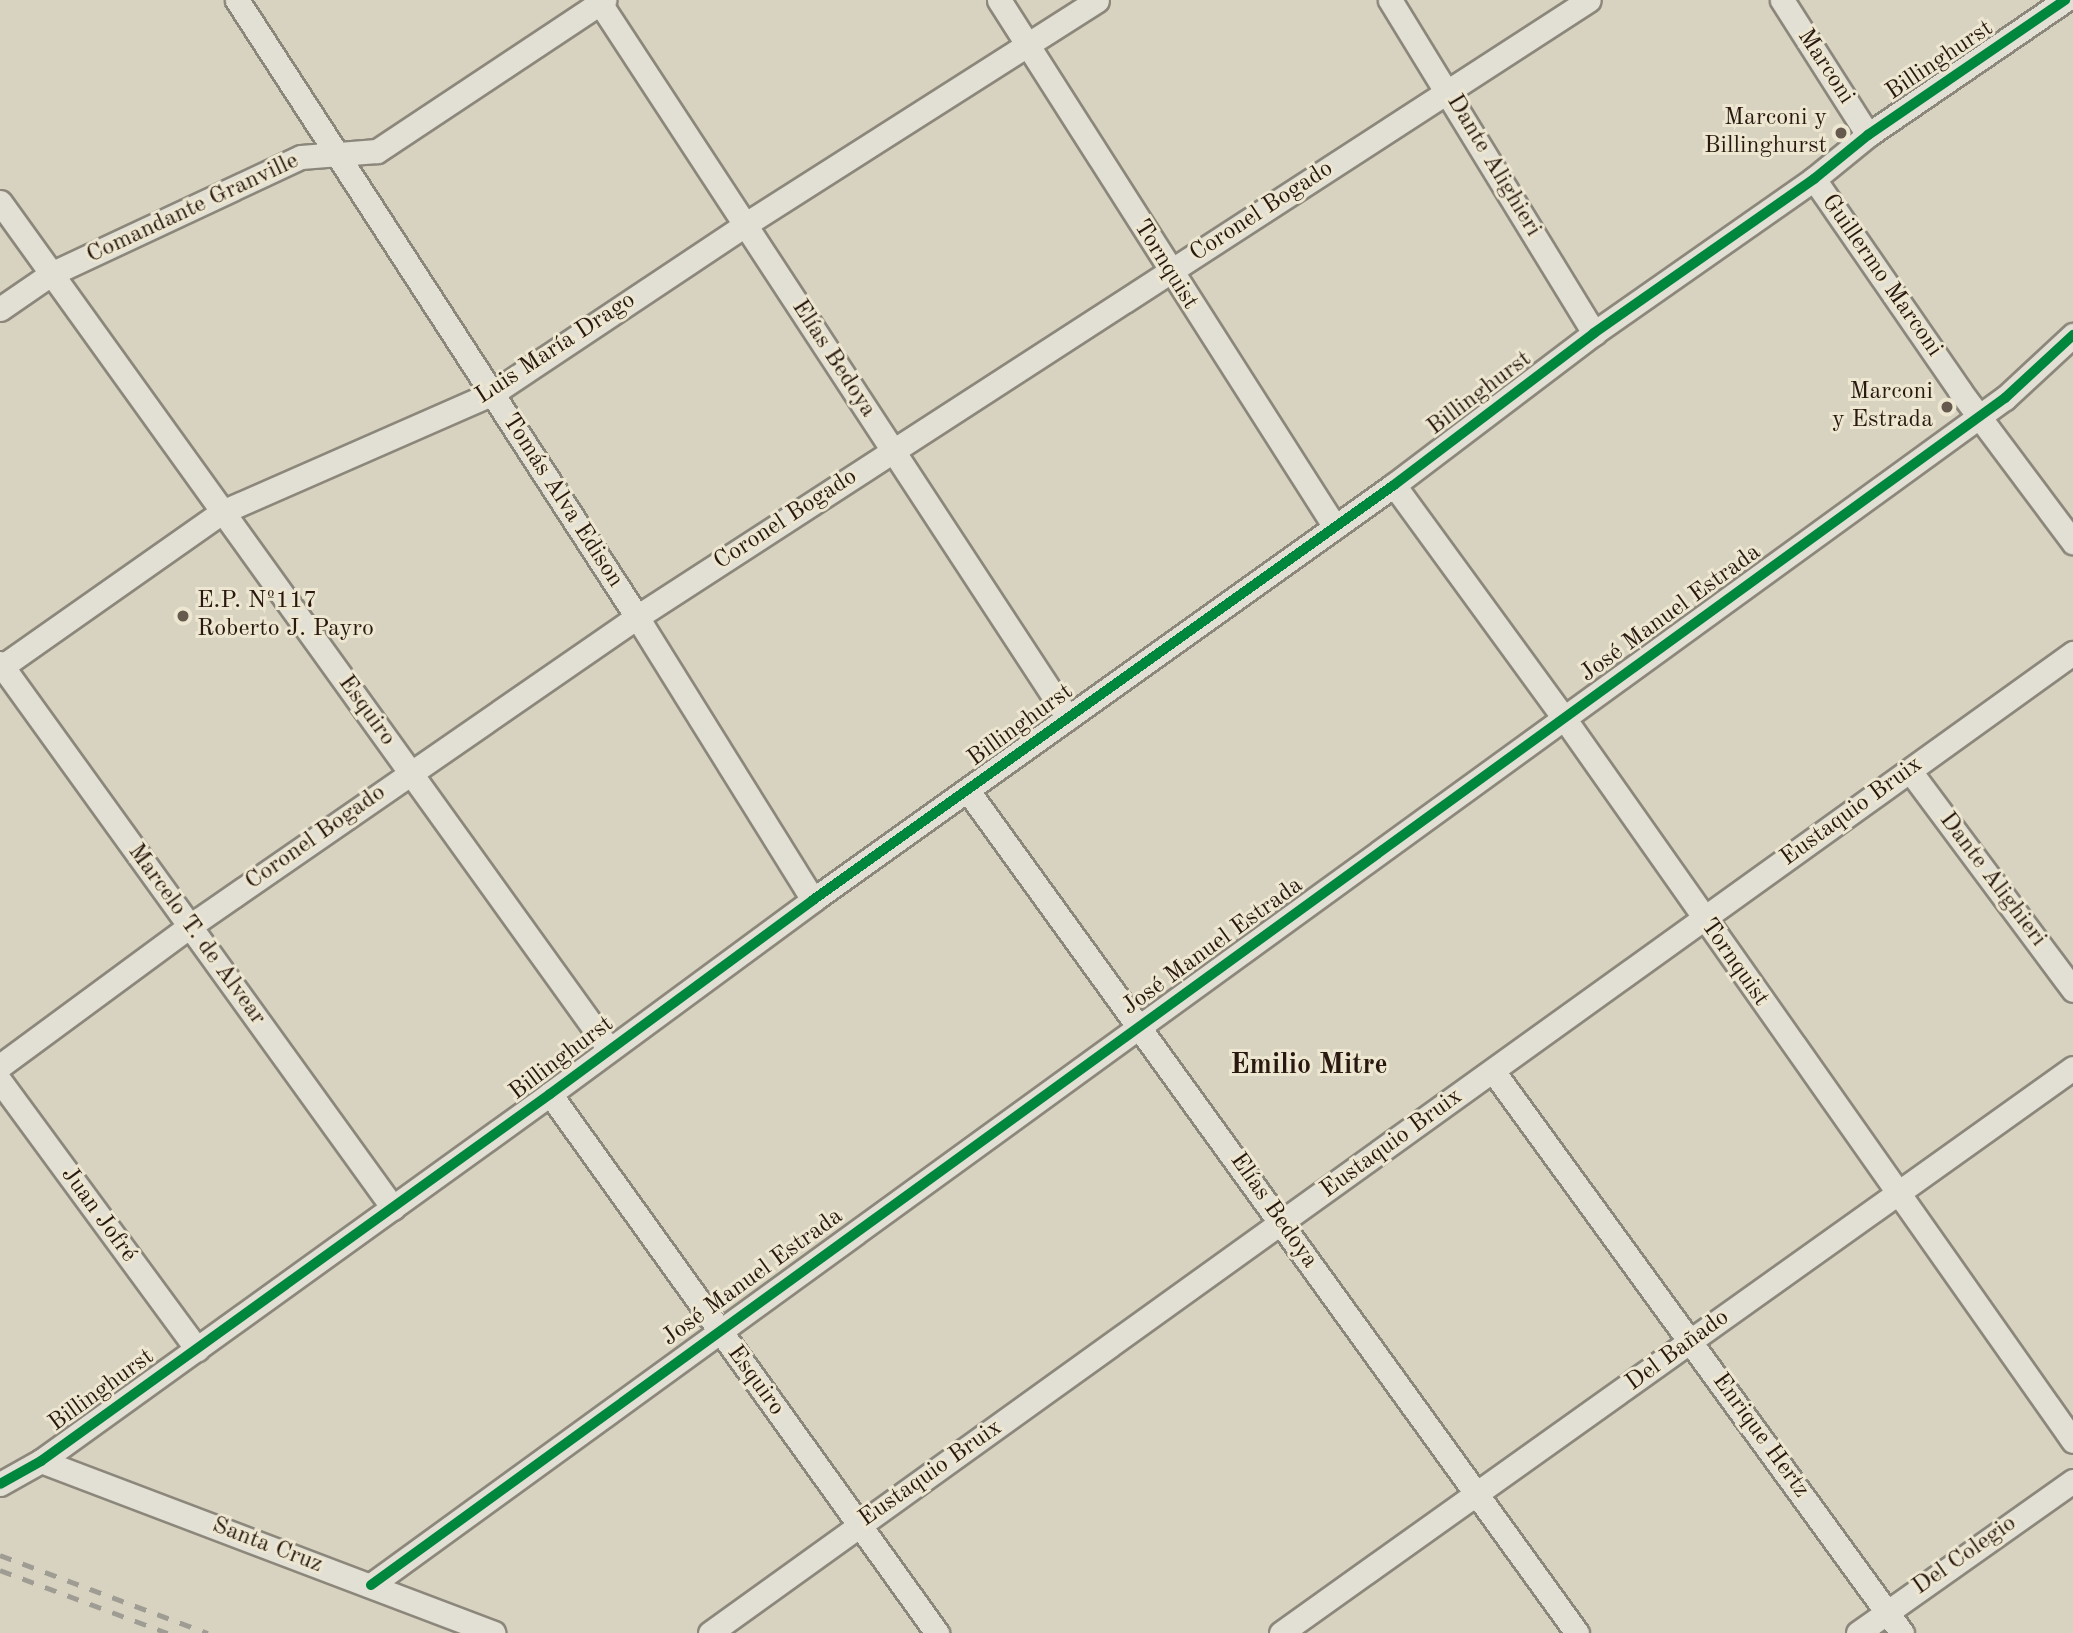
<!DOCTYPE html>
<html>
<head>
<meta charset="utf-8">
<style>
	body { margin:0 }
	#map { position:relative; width:2073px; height:1633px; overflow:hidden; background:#d8d3c0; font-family:"Old Standard TT",serif }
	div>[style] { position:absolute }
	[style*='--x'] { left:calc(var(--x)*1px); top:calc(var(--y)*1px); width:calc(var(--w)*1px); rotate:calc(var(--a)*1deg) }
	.roads { filter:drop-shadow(2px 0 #8c877b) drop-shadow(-2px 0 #8c877b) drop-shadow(0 2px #8c877b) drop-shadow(0 -2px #8c877b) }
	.minor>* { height:23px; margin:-11.5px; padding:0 11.5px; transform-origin:11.5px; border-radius:11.5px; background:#e2dfd5 }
	.rail>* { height:5px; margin-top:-2.5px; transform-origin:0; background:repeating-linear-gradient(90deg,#9f9c94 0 12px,transparent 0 24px) }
	.cycleway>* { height:10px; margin:-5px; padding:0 5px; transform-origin:5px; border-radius:5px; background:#00873e }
	.dots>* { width:19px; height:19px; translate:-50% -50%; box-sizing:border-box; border:4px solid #ede6d0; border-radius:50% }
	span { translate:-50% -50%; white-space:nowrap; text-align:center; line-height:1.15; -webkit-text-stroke:6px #ede6d0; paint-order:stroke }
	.street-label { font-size:24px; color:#28180f }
	.poi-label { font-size:24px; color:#28180f }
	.right { translate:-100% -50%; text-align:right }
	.left { translate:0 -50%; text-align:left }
	.quarter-label { font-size:28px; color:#28180f; font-weight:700 }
</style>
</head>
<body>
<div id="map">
	<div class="roads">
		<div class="minor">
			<div style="--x:237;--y:0;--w:735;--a:57.04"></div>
			<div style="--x:637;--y:617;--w:333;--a:58.1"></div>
			<div style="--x:598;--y:0;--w:858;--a:56.79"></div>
			<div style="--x:999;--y:0;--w:625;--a:57.48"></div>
			<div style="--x:1390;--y:0;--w:391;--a:58.5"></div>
			<div style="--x:1782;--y:0;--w:160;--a:57.5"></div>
			<div style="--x:1814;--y:179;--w:257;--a:55.4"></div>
			<div style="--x:1960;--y:391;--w:189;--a:53.2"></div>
			<div style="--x:0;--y:202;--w:1043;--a:54.28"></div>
			<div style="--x:0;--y:309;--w:62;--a:-34.5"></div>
			<div style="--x:51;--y:274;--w:276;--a:-25.1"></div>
			<div style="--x:301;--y:157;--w:76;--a:-4.5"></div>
			<div style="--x:377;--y:151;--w:273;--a:-33.6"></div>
			<div style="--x:1394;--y:485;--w:288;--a:53.9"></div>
			<div style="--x:1564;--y:718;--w:884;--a:54.85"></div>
			<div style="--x:0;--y:663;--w:672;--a:54.2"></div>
			<div style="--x:0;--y:668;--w:271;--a:-35.1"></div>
			<div style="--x:222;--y:512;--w:296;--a:-23.7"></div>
			<div style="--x:493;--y:393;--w:304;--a:-33.7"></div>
			<div style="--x:746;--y:224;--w:416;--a:-32.5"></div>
			<div style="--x:1910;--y:771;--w:273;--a:53.3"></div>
			<div style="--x:968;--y:791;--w:1039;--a:54.12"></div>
			<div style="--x:0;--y:1066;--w:236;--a:-36.4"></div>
			<div style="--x:190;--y:926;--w:543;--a:-34.66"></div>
			<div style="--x:637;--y:617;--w:1134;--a:-32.95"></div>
			<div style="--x:1493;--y:1071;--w:695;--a:53.95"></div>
			<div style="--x:0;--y:1081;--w:333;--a:53.7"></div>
			<div style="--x:550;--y:1094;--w:664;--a:54.32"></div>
			<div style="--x:41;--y:1461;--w:484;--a:20.8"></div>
			<div style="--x:0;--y:1484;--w:47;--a:-29.3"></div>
			<div style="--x:41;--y:1461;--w:628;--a:-35.79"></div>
			<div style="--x:550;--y:1094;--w:327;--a:-36.4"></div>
			<div style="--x:813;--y:900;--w:714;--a:-35.54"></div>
			<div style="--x:1394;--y:485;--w:251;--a:-37.2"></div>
			<div style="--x:1594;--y:333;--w:269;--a:-35"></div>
			<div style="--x:1814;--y:179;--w:70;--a:-39.2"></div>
			<div style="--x:1868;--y:135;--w:239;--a:-34.4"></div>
			<div style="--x:371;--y:1585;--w:2020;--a:-36"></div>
			<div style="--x:2005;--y:398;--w:93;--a:-42.8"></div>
			<div style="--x:710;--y:1633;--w:1679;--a:-35.72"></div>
			<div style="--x:1281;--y:1633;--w:973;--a:-35.5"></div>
			<div style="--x:1858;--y:1633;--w:263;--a:-35.3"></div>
		</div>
	</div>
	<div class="rail">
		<div style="--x:0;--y:1555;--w:222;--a:20.6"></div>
		<div style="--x:0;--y:1570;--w:179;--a:20.6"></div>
	</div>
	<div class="cycleway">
		<div style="--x:0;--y:1484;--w:47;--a:-29.3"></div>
		<div style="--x:41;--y:1461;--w:628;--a:-35.79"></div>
		<div style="--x:550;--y:1094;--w:327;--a:-36.4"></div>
		<div style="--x:813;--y:900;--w:714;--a:-35.54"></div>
		<div style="--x:1394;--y:485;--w:251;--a:-37.2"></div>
		<div style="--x:1594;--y:333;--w:269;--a:-35"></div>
		<div style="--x:1814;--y:179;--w:70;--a:-39.2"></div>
		<div style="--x:1868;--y:135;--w:239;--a:-34.4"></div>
		<div style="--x:371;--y:1585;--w:2020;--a:-36"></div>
		<div style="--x:2005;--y:398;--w:93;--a:-42.8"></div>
	</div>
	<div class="dots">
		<div style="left:1841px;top:133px;background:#66594d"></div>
		<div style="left:1947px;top:407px;background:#66594d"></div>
		<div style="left:183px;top:616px;background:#66594d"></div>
	</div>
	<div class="street-label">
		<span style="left:1940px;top:61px;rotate:-34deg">Billinghurst</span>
		<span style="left:1825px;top:67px;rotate:57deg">Marconi</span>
		<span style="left:1493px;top:166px;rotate:59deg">Dante Alighieri</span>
		<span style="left:193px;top:209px;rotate:-25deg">Comandante Granville</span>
		<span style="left:1262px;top:212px;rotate:-33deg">Coronel Bogado</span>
		<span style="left:1165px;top:265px;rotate:58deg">Tornquist</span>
		<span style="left:1881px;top:276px;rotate:55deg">Guillermo Marconi</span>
		<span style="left:556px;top:349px;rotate:-33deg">Luis María Drago</span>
		<span style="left:833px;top:359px;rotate:57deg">Elías Bedoya</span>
		<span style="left:1480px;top:394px;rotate:-37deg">Billinghurst</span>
		<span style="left:562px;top:501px;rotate:57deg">Tomás Alva Edison</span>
		<span style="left:786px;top:520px;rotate:-33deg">Coronel Bogado</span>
		<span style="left:1671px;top:614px;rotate:-36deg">José Manuel Estrada</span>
		<span style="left:366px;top:711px;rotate:54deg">Esquiro</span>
		<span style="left:1021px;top:726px;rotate:-36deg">Billinghurst</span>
		<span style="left:1852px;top:812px;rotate:-36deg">Eustaquio Bruix</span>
		<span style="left:316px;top:838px;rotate:-35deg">Coronel Bogado</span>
		<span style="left:1992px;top:880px;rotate:53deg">Dante Alighieri</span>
		<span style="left:196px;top:935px;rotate:54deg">Marcelo T. de Alvear</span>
		<span style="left:1213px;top:947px;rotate:-36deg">José Manuel Estrada</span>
		<span style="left:1734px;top:963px;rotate:55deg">Tornquist</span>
		<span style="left:562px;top:1059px;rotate:-37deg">Billinghurst</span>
		<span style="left:1392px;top:1144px;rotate:-36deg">Eustaquio Bruix</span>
		<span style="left:1273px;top:1211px;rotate:55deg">Elías Bedoya</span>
		<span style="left:98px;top:1215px;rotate:54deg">Juan Jofré</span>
		<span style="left:753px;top:1278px;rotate:-36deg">José Manuel Estrada</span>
		<span style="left:1678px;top:1351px;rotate:-36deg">Del Bañado</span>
		<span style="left:755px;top:1381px;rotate:54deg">Esquiro</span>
		<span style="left:102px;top:1391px;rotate:-36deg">Billinghurst</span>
		<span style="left:1760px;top:1436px;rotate:54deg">Enrique Hertz</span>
		<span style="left:931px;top:1474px;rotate:-35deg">Eustaquio Bruix</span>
		<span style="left:267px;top:1546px;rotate:21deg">Santa Cruz</span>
		<span style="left:1965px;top:1556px;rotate:-35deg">Del Colegio</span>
	</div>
	<div class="poi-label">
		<span class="right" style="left:1827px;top:133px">Marconi y<br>Billinghurst</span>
		<span class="right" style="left:1933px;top:407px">Marconi<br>y Estrada</span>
		<span class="left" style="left:197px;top:616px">E.P. Nº117<br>Roberto J. Payro</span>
	</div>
	<div class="quarter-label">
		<span style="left:1309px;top:1066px">Emilio Mitre</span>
	</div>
</div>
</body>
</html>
